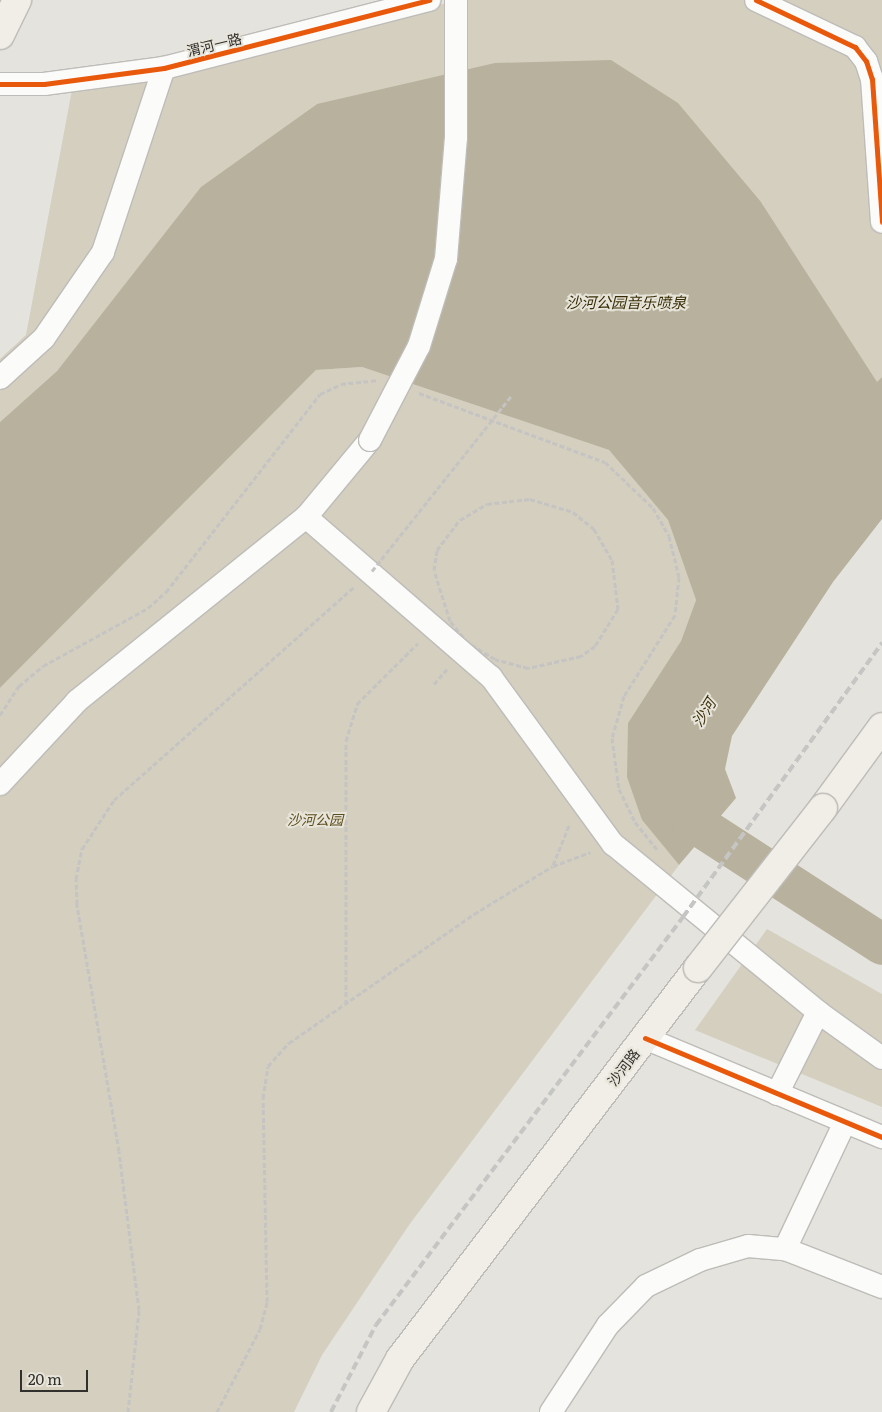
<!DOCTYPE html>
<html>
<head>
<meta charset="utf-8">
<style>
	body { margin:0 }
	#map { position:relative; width:882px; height:1412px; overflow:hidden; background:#e4e3dd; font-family:Literata,"Noto Sans SC",serif }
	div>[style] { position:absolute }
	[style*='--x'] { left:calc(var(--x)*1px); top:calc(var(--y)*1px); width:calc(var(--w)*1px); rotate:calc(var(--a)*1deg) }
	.green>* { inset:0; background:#d4cfbf }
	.water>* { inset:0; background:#b8b19d }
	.river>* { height:41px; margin:-20.5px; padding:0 20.5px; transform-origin:20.5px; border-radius:20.5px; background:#b8b19d }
	.path>* { height:3px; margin-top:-1.5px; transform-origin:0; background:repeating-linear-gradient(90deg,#c5c4c2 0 5px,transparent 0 7.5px) }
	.roads { filter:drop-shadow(1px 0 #bebcb8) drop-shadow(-1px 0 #bebcb8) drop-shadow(0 1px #bebcb8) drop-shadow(0 -1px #bebcb8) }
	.minor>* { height:22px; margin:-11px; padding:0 11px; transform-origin:11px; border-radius:11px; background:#fbfbfa }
	.major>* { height:28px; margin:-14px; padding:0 14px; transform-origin:14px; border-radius:14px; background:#f0eee7 }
	.rail>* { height:4px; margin-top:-2px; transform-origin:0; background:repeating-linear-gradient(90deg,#c5c5c4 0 8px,transparent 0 12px) }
	.path-bridge>* { height:3px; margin-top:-1.5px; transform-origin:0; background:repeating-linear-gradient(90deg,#c5c4c2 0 5px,transparent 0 7.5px) }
	.bridges { filter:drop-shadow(1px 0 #bebcb8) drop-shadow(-1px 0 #bebcb8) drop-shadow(0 1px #bebcb8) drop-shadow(0 -1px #bebcb8) }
	.minor-bridge>* { height:22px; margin:-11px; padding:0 11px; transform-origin:11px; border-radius:11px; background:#fbfbfa }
	.major-bridge>* { height:28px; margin:-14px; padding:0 14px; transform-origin:14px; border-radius:14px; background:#f0eee7 }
	.cycleway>* { height:5px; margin:-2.5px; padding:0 2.5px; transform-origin:2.5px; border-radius:2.5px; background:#e8590c }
	span { translate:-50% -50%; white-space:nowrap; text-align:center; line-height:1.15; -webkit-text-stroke:4px #e7e4da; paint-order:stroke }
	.street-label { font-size:14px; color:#32302d }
	.park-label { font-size:14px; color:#5e4e1d; font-style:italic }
	.water-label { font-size:15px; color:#382c05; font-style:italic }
	.scale { position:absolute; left:20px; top:1370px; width:68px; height:22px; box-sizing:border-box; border:2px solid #32302d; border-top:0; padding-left:6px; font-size:15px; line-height:18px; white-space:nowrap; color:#32302d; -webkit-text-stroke:4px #e7e4da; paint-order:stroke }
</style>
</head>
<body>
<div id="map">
	<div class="green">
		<div style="clip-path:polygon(460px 0,882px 0,882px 377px,877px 383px,761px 202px,317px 104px,202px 187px,57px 371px,0 422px,0 359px,26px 335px,72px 90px)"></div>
		<div style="clip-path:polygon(362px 367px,609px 450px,668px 520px,696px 600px,681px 641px,628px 723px,642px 820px,679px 865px,409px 1225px,322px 1355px,294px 1412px,0 1412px,0 688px,316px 370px)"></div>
		<div style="clip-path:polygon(767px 929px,882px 994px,882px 1107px,695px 1030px)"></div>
	</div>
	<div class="water">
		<div style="clip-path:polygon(611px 60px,678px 103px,761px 202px,877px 382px,882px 377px,882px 519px,833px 582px,732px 736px,725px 769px,736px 798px,679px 865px,642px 820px,627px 777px,628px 723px,681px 641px,696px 600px,668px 520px,609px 450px,362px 367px,316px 370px,0 688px,0 422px,57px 371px,201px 187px,317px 104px,495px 63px)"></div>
	</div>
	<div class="river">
		<div style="--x:692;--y:783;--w:38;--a:90"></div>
		<div style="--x:692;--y:821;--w:226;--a:32.9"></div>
	</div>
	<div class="path">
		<div style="--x:419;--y:393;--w:198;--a:20.4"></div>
		<div style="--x:605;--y:462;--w:66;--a:43.8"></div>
		<div style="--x:653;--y:508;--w:32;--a:60"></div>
		<div style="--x:669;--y:536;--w:42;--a:76.3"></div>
		<div style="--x:679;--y:577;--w:38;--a:96"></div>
		<div style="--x:675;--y:615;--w:96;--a:122.2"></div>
		<div style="--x:624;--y:696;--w:44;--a:105.9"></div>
		<div style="--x:612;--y:738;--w:51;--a:82.2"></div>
		<div style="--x:619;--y:789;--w:37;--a:64"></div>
		<div style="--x:635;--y:822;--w:35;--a:51"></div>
		<div style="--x:530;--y:499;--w:45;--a:16.8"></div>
		<div style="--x:573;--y:512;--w:27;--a:39"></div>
		<div style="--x:594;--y:529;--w:36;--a:60"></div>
		<div style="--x:612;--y:560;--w:49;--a:83"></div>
		<div style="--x:618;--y:609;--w:44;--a:121.9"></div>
		<div style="--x:595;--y:646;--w:17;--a:144"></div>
		<div style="--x:581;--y:656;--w:54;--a:167.2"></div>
		<div style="--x:528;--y:668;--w:34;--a:-165"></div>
		<div style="--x:495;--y:659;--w:31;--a:-149"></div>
		<div style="--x:468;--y:643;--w:28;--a:-129"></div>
		<div style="--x:450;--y:621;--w:53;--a:-107.4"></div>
		<div style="--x:434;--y:570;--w:20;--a:-81"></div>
		<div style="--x:437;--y:550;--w:38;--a:-53"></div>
		<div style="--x:460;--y:520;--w:31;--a:-31"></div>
		<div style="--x:487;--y:504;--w:43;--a:-6.6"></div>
		<div style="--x:434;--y:684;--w:20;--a:-49"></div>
		<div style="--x:0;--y:715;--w:35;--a:-57"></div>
		<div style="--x:19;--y:686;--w:31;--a:-40"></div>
		<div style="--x:43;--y:666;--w:120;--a:-28.9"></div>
		<div style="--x:148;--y:608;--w:24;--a:-42"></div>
		<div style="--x:166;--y:592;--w:251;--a:-52.1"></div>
		<div style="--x:320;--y:394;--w:23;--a:-25"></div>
		<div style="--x:341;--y:384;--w:36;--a:-6"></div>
		<div style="--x:553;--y:865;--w:45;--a:-68"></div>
		<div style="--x:346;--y:1004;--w:263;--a:-90"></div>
		<div style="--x:346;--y:741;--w:39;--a:-73"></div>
		<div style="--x:357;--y:704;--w:86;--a:-45"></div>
		<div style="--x:128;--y:1412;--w:103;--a:-83.8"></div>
		<div style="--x:139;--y:1310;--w:160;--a:-97.2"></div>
		<div style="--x:119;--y:1151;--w:251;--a:-99.7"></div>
		<div style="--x:77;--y:904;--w:25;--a:-92"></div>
		<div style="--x:76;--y:879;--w:31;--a:-79"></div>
		<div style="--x:82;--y:849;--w:59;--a:-56.9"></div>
		<div style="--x:114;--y:800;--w:321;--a:-41.6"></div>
		<div style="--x:217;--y:1412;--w:93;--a:-62.6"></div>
		<div style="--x:260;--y:1329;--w:28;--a:-75"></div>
		<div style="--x:267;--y:1302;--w:204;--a:-91.1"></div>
		<div style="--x:263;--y:1098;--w:32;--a:-81"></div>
		<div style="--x:268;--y:1066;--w:31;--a:-48"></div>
		<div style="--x:289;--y:1043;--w:226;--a:-34.9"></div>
		<div style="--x:474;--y:914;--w:92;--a:-31.3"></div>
		<div style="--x:553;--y:866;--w:40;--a:-20.2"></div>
	</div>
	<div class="roads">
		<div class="minor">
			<div style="--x:756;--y:0;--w:110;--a:25.4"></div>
			<div style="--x:855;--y:47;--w:18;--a:52"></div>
			<div style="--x:866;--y:61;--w:19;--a:72"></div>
			<div style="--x:872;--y:79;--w:143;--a:86"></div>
			<div style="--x:0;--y:84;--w:44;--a:0"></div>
			<div style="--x:44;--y:84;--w:121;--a:-7.6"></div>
			<div style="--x:164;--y:68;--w:274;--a:-14.4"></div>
			<div style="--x:0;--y:378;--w:59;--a:-42.3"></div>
			<div style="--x:44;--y:338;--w:104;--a:-55.5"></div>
			<div style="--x:103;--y:252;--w:194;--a:-71.7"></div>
			<div style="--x:306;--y:517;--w:245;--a:40.9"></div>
			<div style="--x:491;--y:677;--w:207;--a:53.9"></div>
			<div style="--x:613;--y:844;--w:265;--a:39.3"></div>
			<div style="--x:818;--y:1012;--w:79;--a:35.7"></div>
			<div style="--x:0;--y:784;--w:113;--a:-47.1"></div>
			<div style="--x:77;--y:701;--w:294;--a:-38.8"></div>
			<div style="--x:306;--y:517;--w:100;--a:-50.3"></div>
			<div style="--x:645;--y:1038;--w:257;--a:22.7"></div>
			<div style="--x:777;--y:1094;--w:92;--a:-63.4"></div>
			<div style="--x:785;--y:1249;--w:140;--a:-64.7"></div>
			<div style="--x:551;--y:1412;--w:104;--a:-56.8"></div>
			<div style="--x:608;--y:1325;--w:54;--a:-45.7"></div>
			<div style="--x:646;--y:1286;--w:60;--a:-25.7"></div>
			<div style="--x:700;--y:1260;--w:50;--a:-16.3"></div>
			<div style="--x:748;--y:1246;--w:37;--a:5"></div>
			<div style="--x:785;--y:1249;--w:104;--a:21.4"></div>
		</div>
		<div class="major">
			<div style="--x:0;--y:35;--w:39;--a:-64"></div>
			<div style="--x:823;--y:808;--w:100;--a:-53.9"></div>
			<div style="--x:371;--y:1412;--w:60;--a:-61.3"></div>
			<div style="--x:400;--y:1359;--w:492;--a:-52.7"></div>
		</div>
	</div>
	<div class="rail">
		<div style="--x:331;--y:1412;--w:98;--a:-62.7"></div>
		<div style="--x:376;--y:1325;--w:511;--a:-53.04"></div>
		<div style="--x:683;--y:917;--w:339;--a:-54"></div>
	</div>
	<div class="path-bridge">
		<div style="--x:372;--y:571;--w:225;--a:-51.5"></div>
	</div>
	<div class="bridges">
		<div class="minor-bridge">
			<div style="--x:370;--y:440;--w:106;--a:-62.5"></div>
			<div style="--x:419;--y:346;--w:91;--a:-72.8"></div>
			<div style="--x:446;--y:259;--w:121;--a:-85.3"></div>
			<div style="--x:456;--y:138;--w:138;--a:-90"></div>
		</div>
		<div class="major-bridge">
			<div style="--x:698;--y:968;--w:203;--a:-52"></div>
		</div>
	</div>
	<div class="cycleway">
		<div style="--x:756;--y:0;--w:110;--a:25.4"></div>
		<div style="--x:855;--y:47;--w:18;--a:52"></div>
		<div style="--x:866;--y:61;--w:19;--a:72"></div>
		<div style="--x:872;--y:79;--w:143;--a:86"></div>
		<div style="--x:0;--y:84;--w:44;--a:0"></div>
		<div style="--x:44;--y:84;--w:121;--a:-7.6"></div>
		<div style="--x:164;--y:68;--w:274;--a:-14.4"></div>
		<div style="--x:645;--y:1038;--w:257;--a:22.7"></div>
	</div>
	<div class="street-label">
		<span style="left:214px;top:44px;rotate:-14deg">渭河一路</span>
		<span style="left:623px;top:1067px;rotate:-53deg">沙河路</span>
	</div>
	<div class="park-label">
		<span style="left:315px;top:819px">沙河公园</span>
	</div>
	<div class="water-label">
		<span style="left:626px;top:302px">沙河公园音乐喷泉</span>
		<span style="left:703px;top:712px;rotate:-58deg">沙河</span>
	</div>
	<div class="scale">20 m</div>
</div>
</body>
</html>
